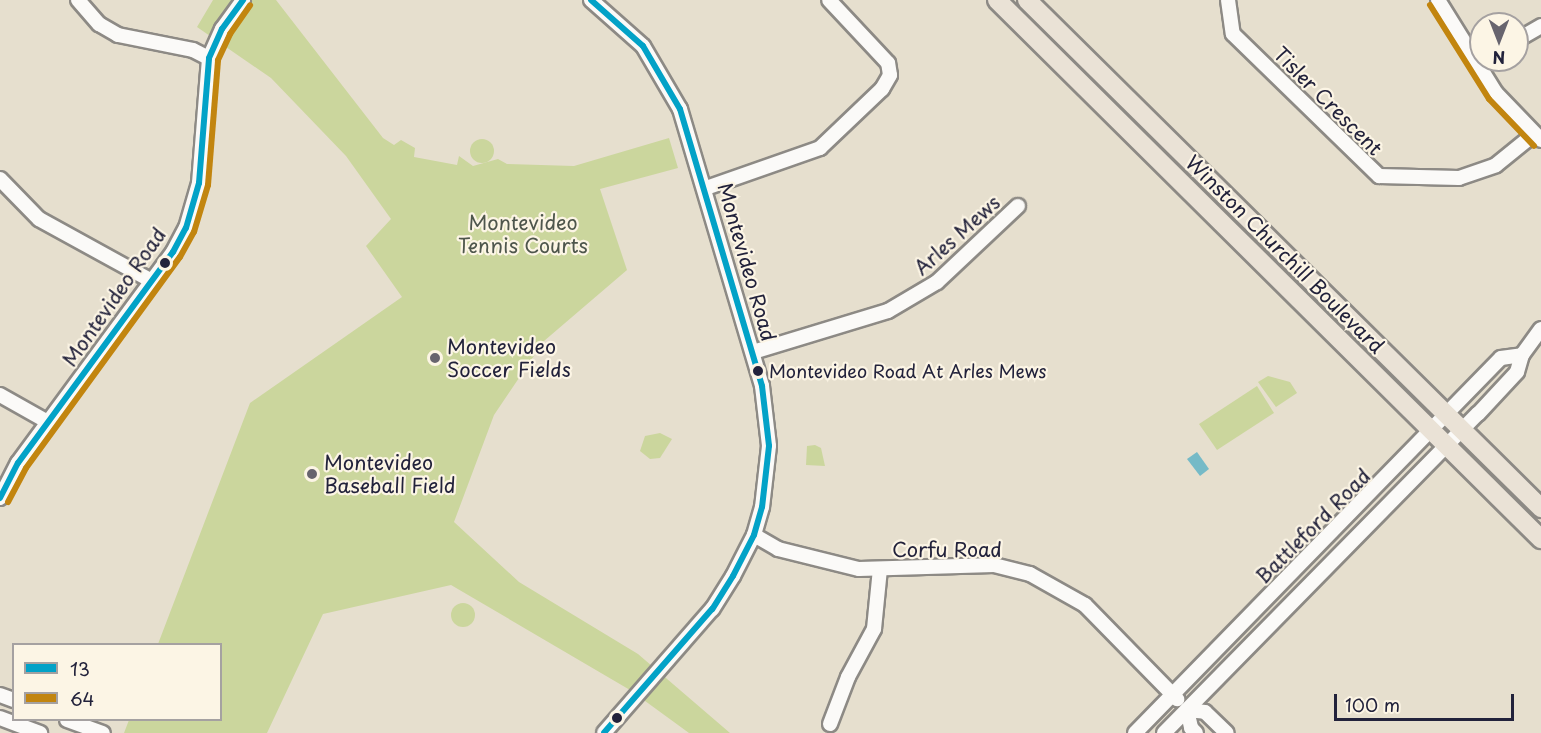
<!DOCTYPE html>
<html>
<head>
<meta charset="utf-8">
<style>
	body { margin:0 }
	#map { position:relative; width:1541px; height:733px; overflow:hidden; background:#e6dfce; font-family:"Playpen Sans",sans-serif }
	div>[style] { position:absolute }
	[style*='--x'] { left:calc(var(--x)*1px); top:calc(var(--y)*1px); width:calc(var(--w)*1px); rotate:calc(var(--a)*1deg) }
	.green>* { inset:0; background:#cbd69d }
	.round { border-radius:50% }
	.water>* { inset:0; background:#75bac7 }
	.roads { filter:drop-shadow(2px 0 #8d8a85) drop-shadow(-2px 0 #8d8a85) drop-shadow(0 2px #8d8a85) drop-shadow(0 -2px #8d8a85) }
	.minor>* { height:14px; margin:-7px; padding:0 7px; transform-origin:7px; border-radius:7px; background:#fbfaf8 }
	.major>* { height:18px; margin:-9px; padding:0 9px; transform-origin:9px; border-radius:9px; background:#eae2d6 }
	.bus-1>* { height:6px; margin:-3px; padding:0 3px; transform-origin:3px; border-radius:3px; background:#02a2c7 }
	.bus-2>* { height:6px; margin:-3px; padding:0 3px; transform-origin:3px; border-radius:3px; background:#c2850f }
	.dots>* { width:16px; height:16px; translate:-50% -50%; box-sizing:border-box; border:3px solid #fcf5e5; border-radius:50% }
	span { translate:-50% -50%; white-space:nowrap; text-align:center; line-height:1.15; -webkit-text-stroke:4.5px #fcf5e5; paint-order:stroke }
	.bus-label { font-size:18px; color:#22223b }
	.left { translate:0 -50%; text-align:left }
	.street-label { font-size:20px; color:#22223b }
	.park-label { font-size:20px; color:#4e564c }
	.poi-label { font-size:20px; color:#22223b }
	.legend { position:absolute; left:12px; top:643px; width:210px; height:78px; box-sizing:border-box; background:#fcf5e5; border:2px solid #a5a1a1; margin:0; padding:8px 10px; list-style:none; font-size:18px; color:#22223b }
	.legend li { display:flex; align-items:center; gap:12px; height:30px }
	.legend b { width:30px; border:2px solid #a5a1a1 }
	.north { position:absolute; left:1469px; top:12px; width:60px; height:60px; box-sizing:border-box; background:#fcf5e5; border:2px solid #a5a1a1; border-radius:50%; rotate:180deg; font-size:16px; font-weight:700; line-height:24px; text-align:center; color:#22223b }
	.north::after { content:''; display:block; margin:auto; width:21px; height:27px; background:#67646e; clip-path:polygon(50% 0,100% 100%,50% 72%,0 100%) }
	.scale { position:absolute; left:1334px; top:694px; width:180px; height:27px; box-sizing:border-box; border:3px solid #22223b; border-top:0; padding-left:8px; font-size:18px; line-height:21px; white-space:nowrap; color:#22223b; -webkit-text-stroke:4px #fcf5e5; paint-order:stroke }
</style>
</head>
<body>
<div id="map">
	<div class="green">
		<div style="clip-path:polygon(213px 0,276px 0,383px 138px,394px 145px,401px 140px,415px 148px,414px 157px,457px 165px,459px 156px,473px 166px,498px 159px,507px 164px,574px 166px,669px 138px,678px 168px,600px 189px,627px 270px,544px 341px,494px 415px,454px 522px,519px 582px,638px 654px,730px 733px,689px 733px,630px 690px,451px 585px,323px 614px,267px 733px,124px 733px,129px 720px,220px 720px,220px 644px,158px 644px,250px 403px,402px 297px,366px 246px,391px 219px,346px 156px,271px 78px,197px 27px)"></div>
		<div class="round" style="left:470px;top:139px;width:24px;height:24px"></div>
		<div style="clip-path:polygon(1268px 376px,1290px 382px,1297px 393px,1276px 407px,1258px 382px)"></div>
		<div style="clip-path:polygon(1257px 386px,1274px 413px,1217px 450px,1199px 424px)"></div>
		<div style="clip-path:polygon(660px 433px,672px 439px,660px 458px,650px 459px,640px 451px,645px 436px)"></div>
		<div style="clip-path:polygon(815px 445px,821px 448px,825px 466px,806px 465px,807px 446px)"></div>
		<div class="round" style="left:451px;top:603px;width:24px;height:24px"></div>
	</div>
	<div class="water">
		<div style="clip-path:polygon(1197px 452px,1209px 469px,1200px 476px,1187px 459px)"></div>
	</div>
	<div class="roads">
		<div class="minor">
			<div style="--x:78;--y:0;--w:32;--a:49"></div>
			<div style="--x:99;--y:24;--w:22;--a:30"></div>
			<div style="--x:118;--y:35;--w:76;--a:11.3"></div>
			<div style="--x:193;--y:50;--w:18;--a:27"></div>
			<div style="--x:591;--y:0;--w:69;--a:41.5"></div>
			<div style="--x:643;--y:46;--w:73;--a:59.6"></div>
			<div style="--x:680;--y:109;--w:289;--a:73.5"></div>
			<div style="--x:762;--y:386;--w:60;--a:83.3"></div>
			<div style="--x:769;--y:446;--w:61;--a:96.5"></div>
			<div style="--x:762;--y:507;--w:29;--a:106"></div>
			<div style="--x:754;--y:535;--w:46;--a:117.1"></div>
			<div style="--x:733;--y:576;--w:39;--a:122"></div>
			<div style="--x:712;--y:609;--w:164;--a:131.1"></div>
			<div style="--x:1228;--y:0;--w:34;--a:82"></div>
			<div style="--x:1233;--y:34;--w:204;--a:44.2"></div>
			<div style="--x:1379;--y:176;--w:80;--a:1.4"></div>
			<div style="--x:1459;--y:178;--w:39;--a:-19"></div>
			<div style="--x:1496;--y:165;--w:48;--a:-39"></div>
			<div style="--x:1438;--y:0;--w:110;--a:58.1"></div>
			<div style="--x:1496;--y:93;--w:65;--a:46.2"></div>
			<div style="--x:1517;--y:40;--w:28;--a:-30"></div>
			<div style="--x:0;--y:179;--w:56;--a:45.7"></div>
			<div style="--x:39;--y:219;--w:129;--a:28.8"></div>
			<div style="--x:706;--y:188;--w:121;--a:-19.3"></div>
			<div style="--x:820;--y:148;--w:86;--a:-43.6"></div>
			<div style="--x:882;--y:89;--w:16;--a:-60"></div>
			<div style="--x:890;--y:75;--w:12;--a:-99"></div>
			<div style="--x:888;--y:63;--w:86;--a:-133.1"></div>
			<div style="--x:753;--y:352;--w:141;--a:-16.9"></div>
			<div style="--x:888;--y:311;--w:57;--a:-30.6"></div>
			<div style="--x:937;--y:282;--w:111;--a:-43.2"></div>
			<div style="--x:0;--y:395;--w:55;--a:29.4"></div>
			<div style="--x:0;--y:498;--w:39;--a:-63"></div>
			<div style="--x:18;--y:463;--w:262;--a:-53.7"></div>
			<div style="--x:173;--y:252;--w:27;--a:-62"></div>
			<div style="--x:186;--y:228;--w:47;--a:-73.9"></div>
			<div style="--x:199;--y:183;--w:125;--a:-85.4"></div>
			<div style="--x:209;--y:58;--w:32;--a:-66"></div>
			<div style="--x:222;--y:29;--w:36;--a:-54"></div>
			<div style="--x:754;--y:535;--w:28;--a:30"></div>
			<div style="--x:778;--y:549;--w:83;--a:13.9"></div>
			<div style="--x:859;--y:569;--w:135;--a:-1.7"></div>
			<div style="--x:994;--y:565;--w:37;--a:14"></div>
			<div style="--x:1030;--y:574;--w:63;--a:29.4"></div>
			<div style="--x:1085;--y:605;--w:132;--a:45.6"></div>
			<div style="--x:0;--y:695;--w:15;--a:20"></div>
			<div style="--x:1187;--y:710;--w:18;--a:6"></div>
			<div style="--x:1205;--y:712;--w:30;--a:44"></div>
			<div style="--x:1187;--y:710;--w:18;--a:77"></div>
			<div style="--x:1191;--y:728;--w:7;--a:45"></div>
			<div style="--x:0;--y:718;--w:43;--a:20.6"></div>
			<div style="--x:67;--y:720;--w:38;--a:20"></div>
			<div style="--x:830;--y:724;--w:50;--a:-69"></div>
			<div style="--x:848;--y:677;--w:55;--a:-61.6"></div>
			<div style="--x:874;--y:629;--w:60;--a:-84.3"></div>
			<div style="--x:1135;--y:733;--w:524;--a:-45.7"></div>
			<div style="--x:1501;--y:358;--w:21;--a:-8"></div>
			<div style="--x:1164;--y:733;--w:448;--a:-45.5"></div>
			<div style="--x:1478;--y:414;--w:57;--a:-47.1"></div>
			<div style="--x:1517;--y:372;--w:18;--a:-74"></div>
			<div style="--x:1522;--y:355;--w:32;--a:-54"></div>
		</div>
		<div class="major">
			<div style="--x:997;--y:0;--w:766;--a:44.74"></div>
			<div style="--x:1027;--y:0;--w:723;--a:44.66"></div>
		</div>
	</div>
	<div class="bus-1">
		<div style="--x:591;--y:0;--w:69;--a:41.5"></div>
		<div style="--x:643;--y:46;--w:73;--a:59.6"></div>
		<div style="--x:680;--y:109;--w:289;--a:73.5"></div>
		<div style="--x:762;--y:386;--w:60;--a:83.3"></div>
		<div style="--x:769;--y:446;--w:61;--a:96.5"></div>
		<div style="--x:762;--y:507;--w:29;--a:106"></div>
		<div style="--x:754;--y:535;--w:46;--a:117.1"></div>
		<div style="--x:733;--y:576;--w:39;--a:122"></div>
		<div style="--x:712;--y:609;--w:164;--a:131.1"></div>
		<div style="--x:0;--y:498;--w:39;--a:-63"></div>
		<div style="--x:18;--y:463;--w:262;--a:-53.7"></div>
		<div style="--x:173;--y:252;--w:27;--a:-62"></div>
		<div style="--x:186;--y:228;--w:47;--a:-73.9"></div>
		<div style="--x:199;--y:183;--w:125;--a:-85.4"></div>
		<div style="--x:209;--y:58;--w:32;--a:-66"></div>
		<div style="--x:222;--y:29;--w:36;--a:-54"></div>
	</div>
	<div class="bus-2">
		<div style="--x:1430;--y:5;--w:111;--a:57.9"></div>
		<div style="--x:1489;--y:99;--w:65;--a:46.2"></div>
		<div style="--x:8;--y:502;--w:38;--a:-62"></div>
		<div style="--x:26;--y:468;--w:261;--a:-53.9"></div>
		<div style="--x:180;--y:257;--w:29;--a:-61"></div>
		<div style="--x:194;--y:232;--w:49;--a:-73.4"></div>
		<div style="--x:208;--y:185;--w:125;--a:-85.4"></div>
		<div style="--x:218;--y:60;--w:29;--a:-65"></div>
		<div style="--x:230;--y:34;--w:35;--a:-55"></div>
	</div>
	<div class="dots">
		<div style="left:165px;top:263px;background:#22223b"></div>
		<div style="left:435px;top:358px;background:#67646e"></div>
		<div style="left:758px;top:371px;background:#22223b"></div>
		<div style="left:312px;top:474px;background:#67646e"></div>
		<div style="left:617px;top:718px;background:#22223b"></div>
	</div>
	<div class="bus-label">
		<span class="left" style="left:769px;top:371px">Montevideo Road At Arles Mews</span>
	</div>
	<div class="street-label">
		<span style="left:1328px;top:101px;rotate:45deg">Tisler Crescent</span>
		<span style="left:957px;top:235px;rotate:-42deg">Arles Mews</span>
		<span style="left:1285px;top:254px;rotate:45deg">Winston Churchill Boulevard</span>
		<span style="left:747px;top:262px;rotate:74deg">Montevideo Road</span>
		<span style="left:114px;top:297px;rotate:-55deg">Montevideo Road</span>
		<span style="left:1313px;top:526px;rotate:-45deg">Battleford Road</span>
		<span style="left:947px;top:549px">Corfu Road</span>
	</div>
	<div class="park-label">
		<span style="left:523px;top:234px">Montevideo<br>Tennis Courts</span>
	</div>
	<div class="poi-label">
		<span class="left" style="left:447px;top:358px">Montevideo<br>Soccer Fields</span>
		<span class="left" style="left:324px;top:474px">Montevideo<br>Baseball Field</span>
	</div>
	<ul class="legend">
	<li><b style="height:8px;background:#02a2c7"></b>13</li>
	<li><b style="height:8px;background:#c2850f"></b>64</li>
	</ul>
	<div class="north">N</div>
	<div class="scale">100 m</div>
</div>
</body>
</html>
